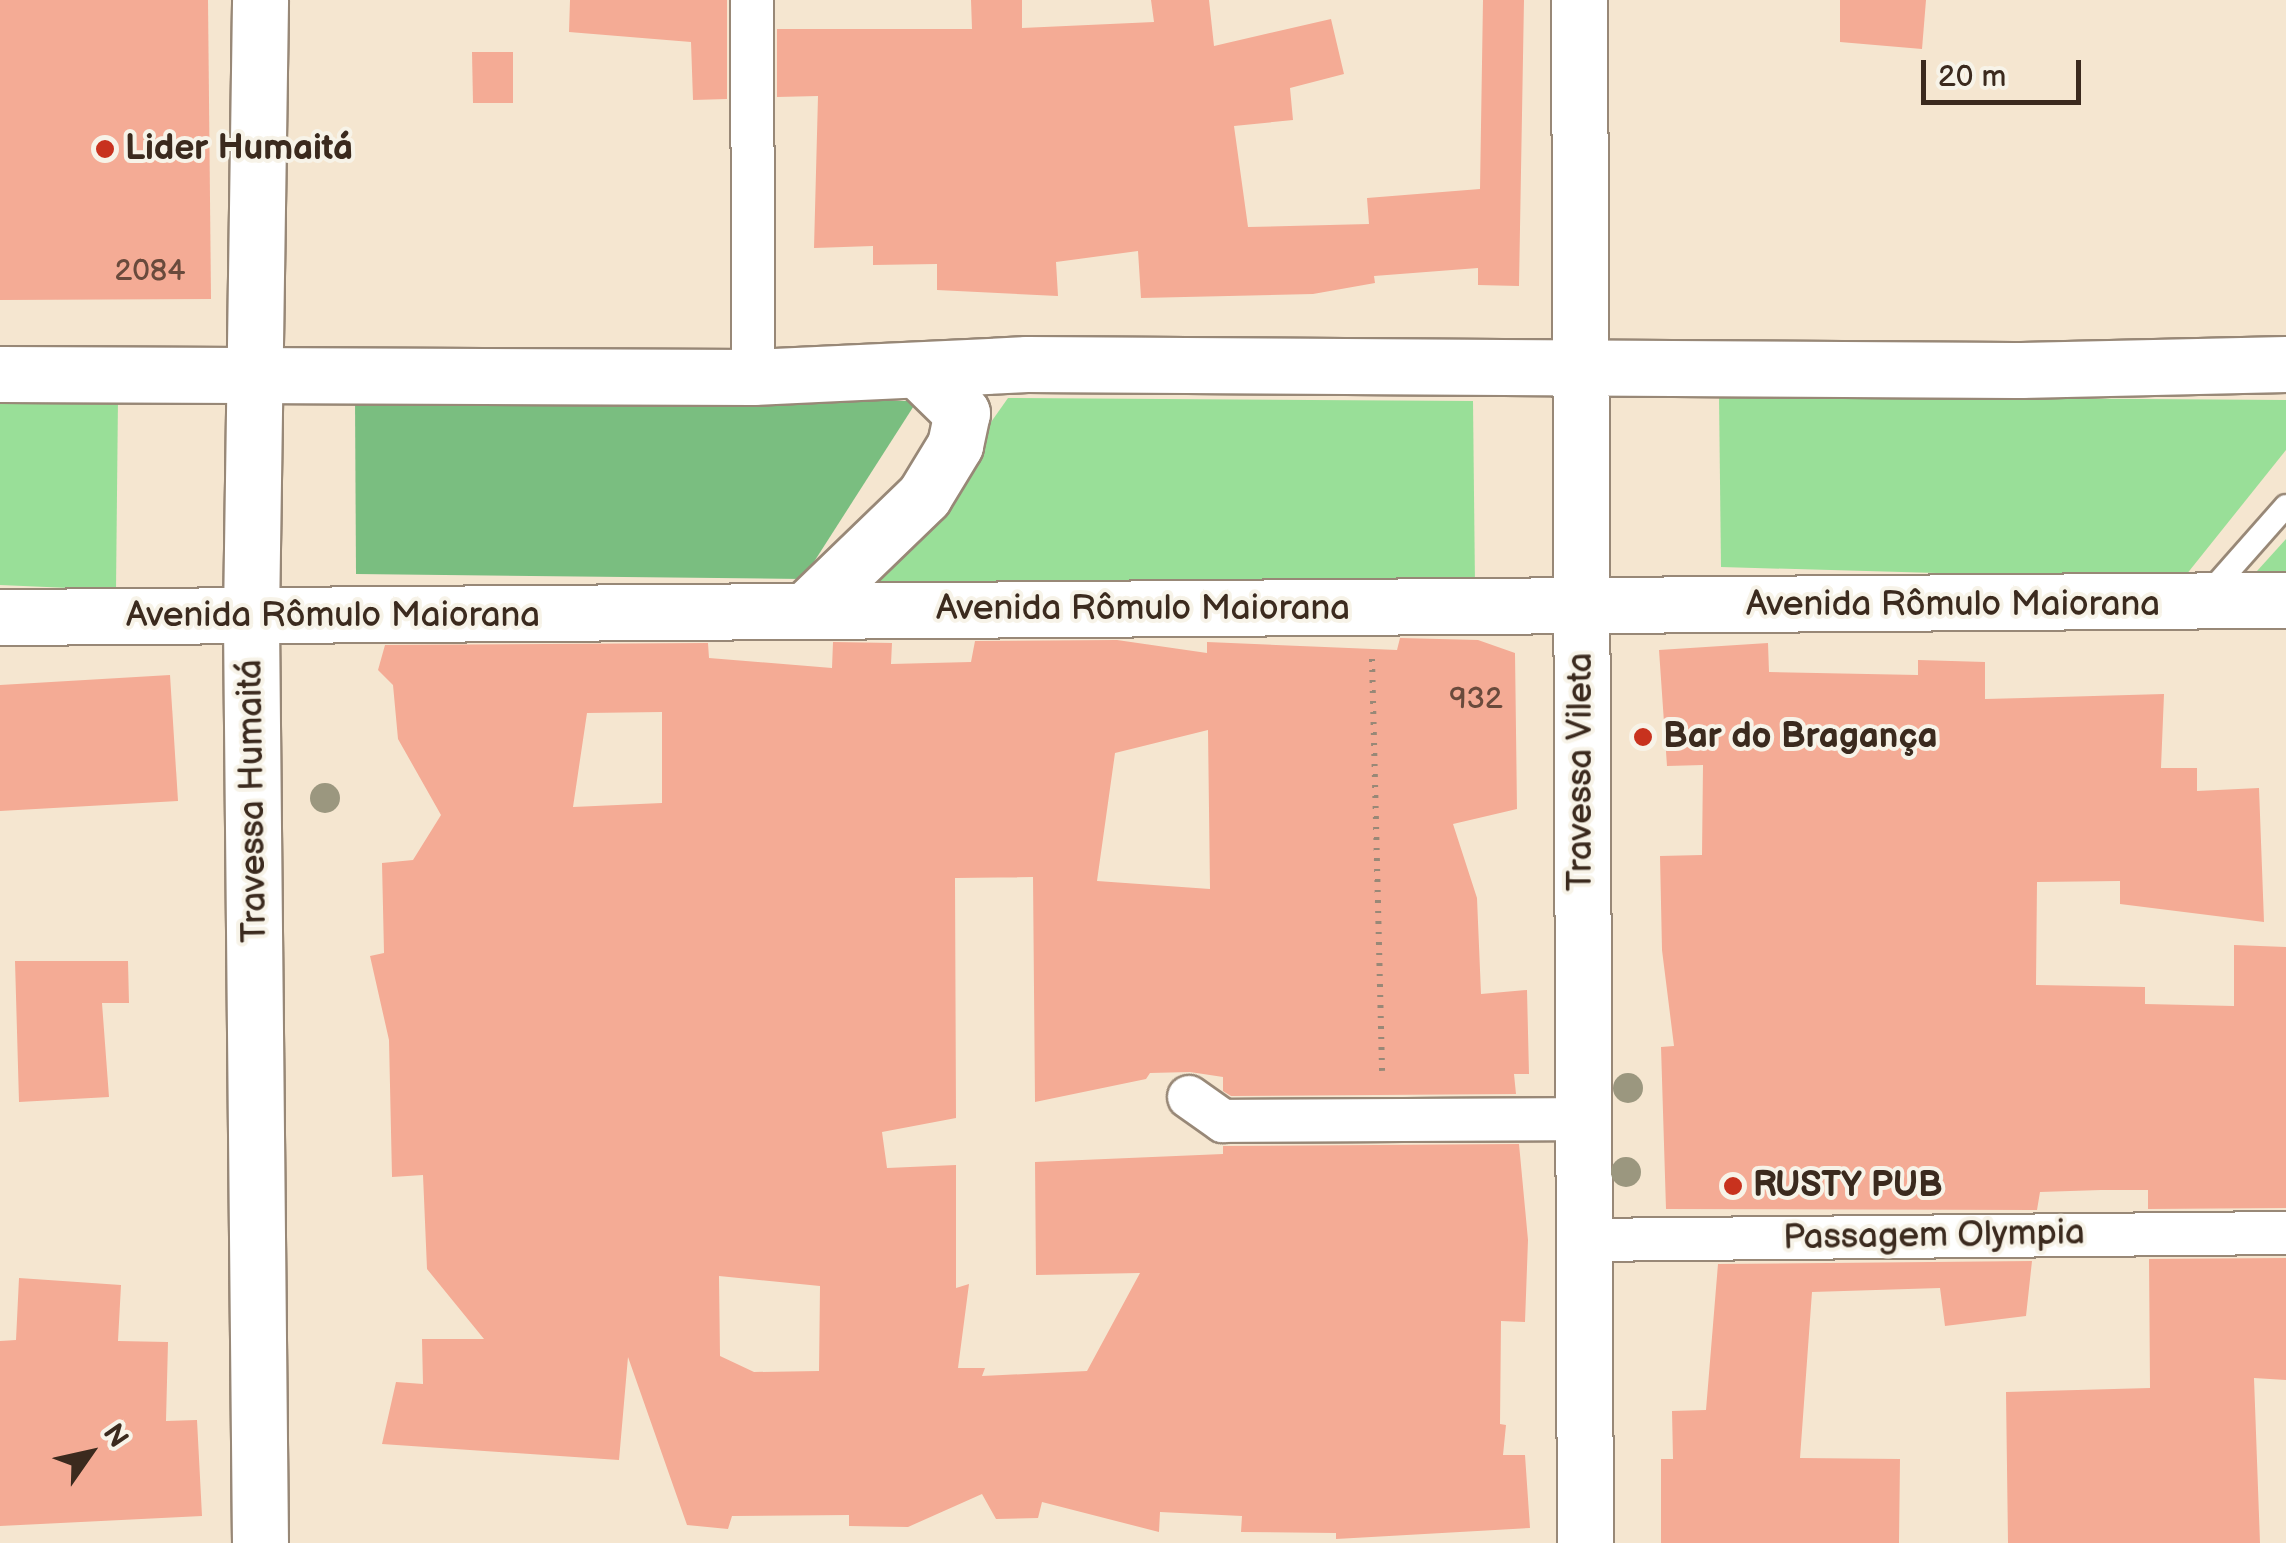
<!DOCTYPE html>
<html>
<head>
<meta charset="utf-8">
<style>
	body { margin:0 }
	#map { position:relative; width:2286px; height:1543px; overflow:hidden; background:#f5e6d0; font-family:"Balsamiq Sans",sans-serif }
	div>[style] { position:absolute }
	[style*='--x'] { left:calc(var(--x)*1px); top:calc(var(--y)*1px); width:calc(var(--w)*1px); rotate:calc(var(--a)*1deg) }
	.green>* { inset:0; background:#99df98 }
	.forest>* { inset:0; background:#7abe80 }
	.building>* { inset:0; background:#f4ab95 }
	.path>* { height:6px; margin-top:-3px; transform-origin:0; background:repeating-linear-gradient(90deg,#988877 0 2.5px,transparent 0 10.5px) }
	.roads { filter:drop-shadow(2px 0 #988877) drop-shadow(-2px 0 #988877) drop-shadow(0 2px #988877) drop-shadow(0 -2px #988877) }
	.lane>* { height:22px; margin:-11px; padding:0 11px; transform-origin:11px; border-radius:11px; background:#fff }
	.street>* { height:42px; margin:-21px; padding:0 21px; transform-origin:21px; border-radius:21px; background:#fff }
	.secondary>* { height:55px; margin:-27.5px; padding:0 27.5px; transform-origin:27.5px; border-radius:27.5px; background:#fff }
	.trees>* { width:30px; height:30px; margin:-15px; border-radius:50%; background:#9b977f }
	.dots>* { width:28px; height:28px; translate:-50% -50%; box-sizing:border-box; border:5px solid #f7f3e8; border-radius:50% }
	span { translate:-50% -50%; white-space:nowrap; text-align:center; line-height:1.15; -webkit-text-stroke:8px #f7f3e8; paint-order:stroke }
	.number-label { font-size:30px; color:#694a3c }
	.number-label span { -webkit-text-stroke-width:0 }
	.poi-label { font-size:35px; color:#3b2a1e; font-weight:700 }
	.left { translate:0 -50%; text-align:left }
	.street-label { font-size:35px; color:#3b2a1e }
	.north { position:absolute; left:40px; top:1403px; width:100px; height:100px; -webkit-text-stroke:8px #f7f3e8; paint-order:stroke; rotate:56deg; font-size:28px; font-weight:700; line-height:40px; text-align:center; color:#3b2a1e }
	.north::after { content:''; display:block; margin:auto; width:35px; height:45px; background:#3b2a1e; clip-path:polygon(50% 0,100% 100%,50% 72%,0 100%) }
	.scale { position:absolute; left:1921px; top:60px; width:160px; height:45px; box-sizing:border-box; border:5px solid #3b2a1e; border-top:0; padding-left:12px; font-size:30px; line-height:35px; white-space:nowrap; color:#3b2a1e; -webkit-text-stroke:8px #f7f3e8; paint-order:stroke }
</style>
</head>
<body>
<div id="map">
	<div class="green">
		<div style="clip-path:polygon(0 393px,118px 398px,116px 590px,0 585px)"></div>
		<div style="clip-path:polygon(1719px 396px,2286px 400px,2286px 450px,2182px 580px,1721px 567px)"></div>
		<div style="clip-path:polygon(1008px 398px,1473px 401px,1475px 586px,872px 591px)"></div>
		<div style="clip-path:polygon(2286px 539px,2286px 571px,2257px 571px)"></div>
	</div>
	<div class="forest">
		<div style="clip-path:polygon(355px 398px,917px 401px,803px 579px,356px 574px)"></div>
	</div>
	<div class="building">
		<div style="clip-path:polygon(0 0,208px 0,211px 299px,0 300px)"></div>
		<div style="clip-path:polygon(570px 0,727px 0,727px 99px,693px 100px,691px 42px,569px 32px)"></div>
		<div style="clip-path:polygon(971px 0,1022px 0,1022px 28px,1154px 22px,1151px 0,1209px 0,1214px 46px,1331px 19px,1344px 74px,1290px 88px,1293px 120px,1234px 126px,1248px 227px,1369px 224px,1367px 198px,1480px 189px,1483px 0,1524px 0,1519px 286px,1478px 285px,1478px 268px,1374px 276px,1375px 283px,1313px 294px,1141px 298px,1138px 251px,1056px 262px,1058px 296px,937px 290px,937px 264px,873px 265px,873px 246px,814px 248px,818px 96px,777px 97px,777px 29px,972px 29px)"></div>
		<div style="clip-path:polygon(1840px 0,1926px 0,1922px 49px,1840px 42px)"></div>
		<div style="clip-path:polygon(472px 52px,513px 52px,513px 103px,473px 103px)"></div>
		<div style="clip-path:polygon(evenodd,1400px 638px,1478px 640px,1515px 653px,1517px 809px,1453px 824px,1477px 898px,1481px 994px,1527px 990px,1529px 1074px,1514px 1074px,1516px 1094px,1231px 1096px,1223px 1091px,1223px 1077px,1190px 1072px,1150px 1073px,1146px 1079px,1035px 1102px,1033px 877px,955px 878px,956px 1118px,882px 1132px,887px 1168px,956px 1165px,956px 1288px,969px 1284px,958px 1368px,985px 1368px,982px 1376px,1087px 1371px,1140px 1273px,1036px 1275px,1035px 1162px,1223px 1154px,1223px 1146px,1519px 1144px,1528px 1240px,1525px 1322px,1501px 1321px,1500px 1424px,1506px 1425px,1503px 1455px,1525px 1455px,1530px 1528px,1336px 1539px,1336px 1533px,1241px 1532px,1242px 1516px,1160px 1512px,1159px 1532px,1042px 1502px,1038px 1518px,996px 1519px,982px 1494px,908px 1527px,849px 1526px,849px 1515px,732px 1516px,728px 1529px,687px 1525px,628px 1357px,619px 1460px,382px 1444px,396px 1382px,423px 1384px,422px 1339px,484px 1339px,427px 1269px,423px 1175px,392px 1177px,389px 1040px,370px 956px,384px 953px,382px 863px,413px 860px,441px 815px,398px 739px,393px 685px,378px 670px,385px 645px,708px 643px,709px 658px,832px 668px,833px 642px,892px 643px,891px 664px,971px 662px,975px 641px,1117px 640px,1207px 653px,1207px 642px,1397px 650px,1400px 638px,662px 712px,662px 803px,573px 807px,587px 713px,662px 712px,1400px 638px,1208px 730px,1210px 889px,1097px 881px,1115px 753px,1208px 730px,1400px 638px,719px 1276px,820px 1286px,819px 1371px,754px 1372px,720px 1356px,719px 1276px)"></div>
		<div style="clip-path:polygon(1768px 643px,1769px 672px,1918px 675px,1918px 660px,1985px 662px,1985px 699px,2164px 694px,2161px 768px,2197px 768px,2197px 791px,2259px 788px,2264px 922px,2120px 904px,2120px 881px,2037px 882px,2036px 985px,2145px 987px,2145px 1004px,2234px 1006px,2234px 945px,2286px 947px,2286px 1208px,2148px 1209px,2148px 1190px,2101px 1190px,2040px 1192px,2037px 1210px,1666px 1209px,1661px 1047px,1674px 1046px,1662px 950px,1660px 856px,1702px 855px,1703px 765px,1667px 766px,1659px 650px)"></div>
		<div style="clip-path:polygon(170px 675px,178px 801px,0 811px,0 685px)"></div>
		<div style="clip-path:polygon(15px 961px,128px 961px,129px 1003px,102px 1003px,109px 1097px,19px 1102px)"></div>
		<div style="clip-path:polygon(2286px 1258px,2286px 1380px,2254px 1378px,2260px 1543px,2008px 1543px,2006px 1392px,2150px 1388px,2149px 1259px)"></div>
		<div style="clip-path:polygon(2032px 1261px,2026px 1316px,1945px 1326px,1940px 1288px,1812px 1292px,1800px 1458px,1900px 1459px,1899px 1543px,1661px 1543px,1661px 1459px,1673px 1459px,1672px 1411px,1706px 1410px,1718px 1264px)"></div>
		<div style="clip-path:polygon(19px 1278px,121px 1285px,118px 1341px,168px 1342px,166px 1421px,197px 1420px,202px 1516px,0 1526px,0 1341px,16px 1340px)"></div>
	</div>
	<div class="path">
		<div style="--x:1372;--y:659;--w:412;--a:88.6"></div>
	</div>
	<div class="roads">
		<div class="lane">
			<div style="--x:2209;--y:593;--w:116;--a:-48.5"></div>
		</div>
		<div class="street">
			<div style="--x:752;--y:0;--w:377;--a:89.8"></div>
			<div style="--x:1189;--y:1097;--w:42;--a:35.2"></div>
			<div style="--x:1223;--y:1121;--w:361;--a:-0.3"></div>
			<div style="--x:1583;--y:1240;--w:703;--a:-0.57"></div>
		</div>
		<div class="secondary">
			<div style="--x:1579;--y:0;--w:1543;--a:89.78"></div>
			<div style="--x:0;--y:374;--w:753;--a:0.23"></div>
			<div style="--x:753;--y:377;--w:274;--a:-2.7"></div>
			<div style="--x:1027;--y:364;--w:994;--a:0.35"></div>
			<div style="--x:2021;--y:370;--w:265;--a:-1.3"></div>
			<div style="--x:807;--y:609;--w:163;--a:-44"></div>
			<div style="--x:924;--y:496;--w:60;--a:-58.7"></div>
			<div style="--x:955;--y:445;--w:33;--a:-78"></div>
			<div style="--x:962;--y:413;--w:59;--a:-135.7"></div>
			<div style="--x:0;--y:617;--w:2286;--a:-0.43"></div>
			<div style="--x:260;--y:1543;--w:926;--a:-90.56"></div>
			<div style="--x:251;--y:617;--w:617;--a:-89.16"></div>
		</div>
	</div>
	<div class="trees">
		<div style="left:325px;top:798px"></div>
		<div style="left:1628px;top:1088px"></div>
		<div style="left:1626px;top:1172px"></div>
	</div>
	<div class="dots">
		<div style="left:105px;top:149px;background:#c8321e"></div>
		<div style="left:1643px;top:737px;background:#c8321e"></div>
		<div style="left:1733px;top:1186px;background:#c8321e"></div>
	</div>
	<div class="number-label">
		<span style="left:150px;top:271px">2084</span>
		<span style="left:1476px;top:699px">932</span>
	</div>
	<div class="poi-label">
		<span class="left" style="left:125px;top:149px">Lider Humaitá</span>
		<span class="left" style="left:1663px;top:737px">Bar do Bragança</span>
		<span class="left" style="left:1753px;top:1186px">RUSTY PUB</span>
	</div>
	<div class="street-label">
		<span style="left:1953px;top:605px">Avenida Rômulo Maiorana</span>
		<span style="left:1143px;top:609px">Avenida Rômulo Maiorana</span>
		<span style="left:333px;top:616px">Avenida Rômulo Maiorana</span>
		<span style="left:1581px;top:772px;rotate:-90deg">Travessa Vileta</span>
		<span style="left:253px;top:801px;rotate:-91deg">Travessa Humaitá</span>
		<span style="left:1934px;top:1236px;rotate:-1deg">Passagem Olympia</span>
	</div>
	<div class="north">N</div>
	<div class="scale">20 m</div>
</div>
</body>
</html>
